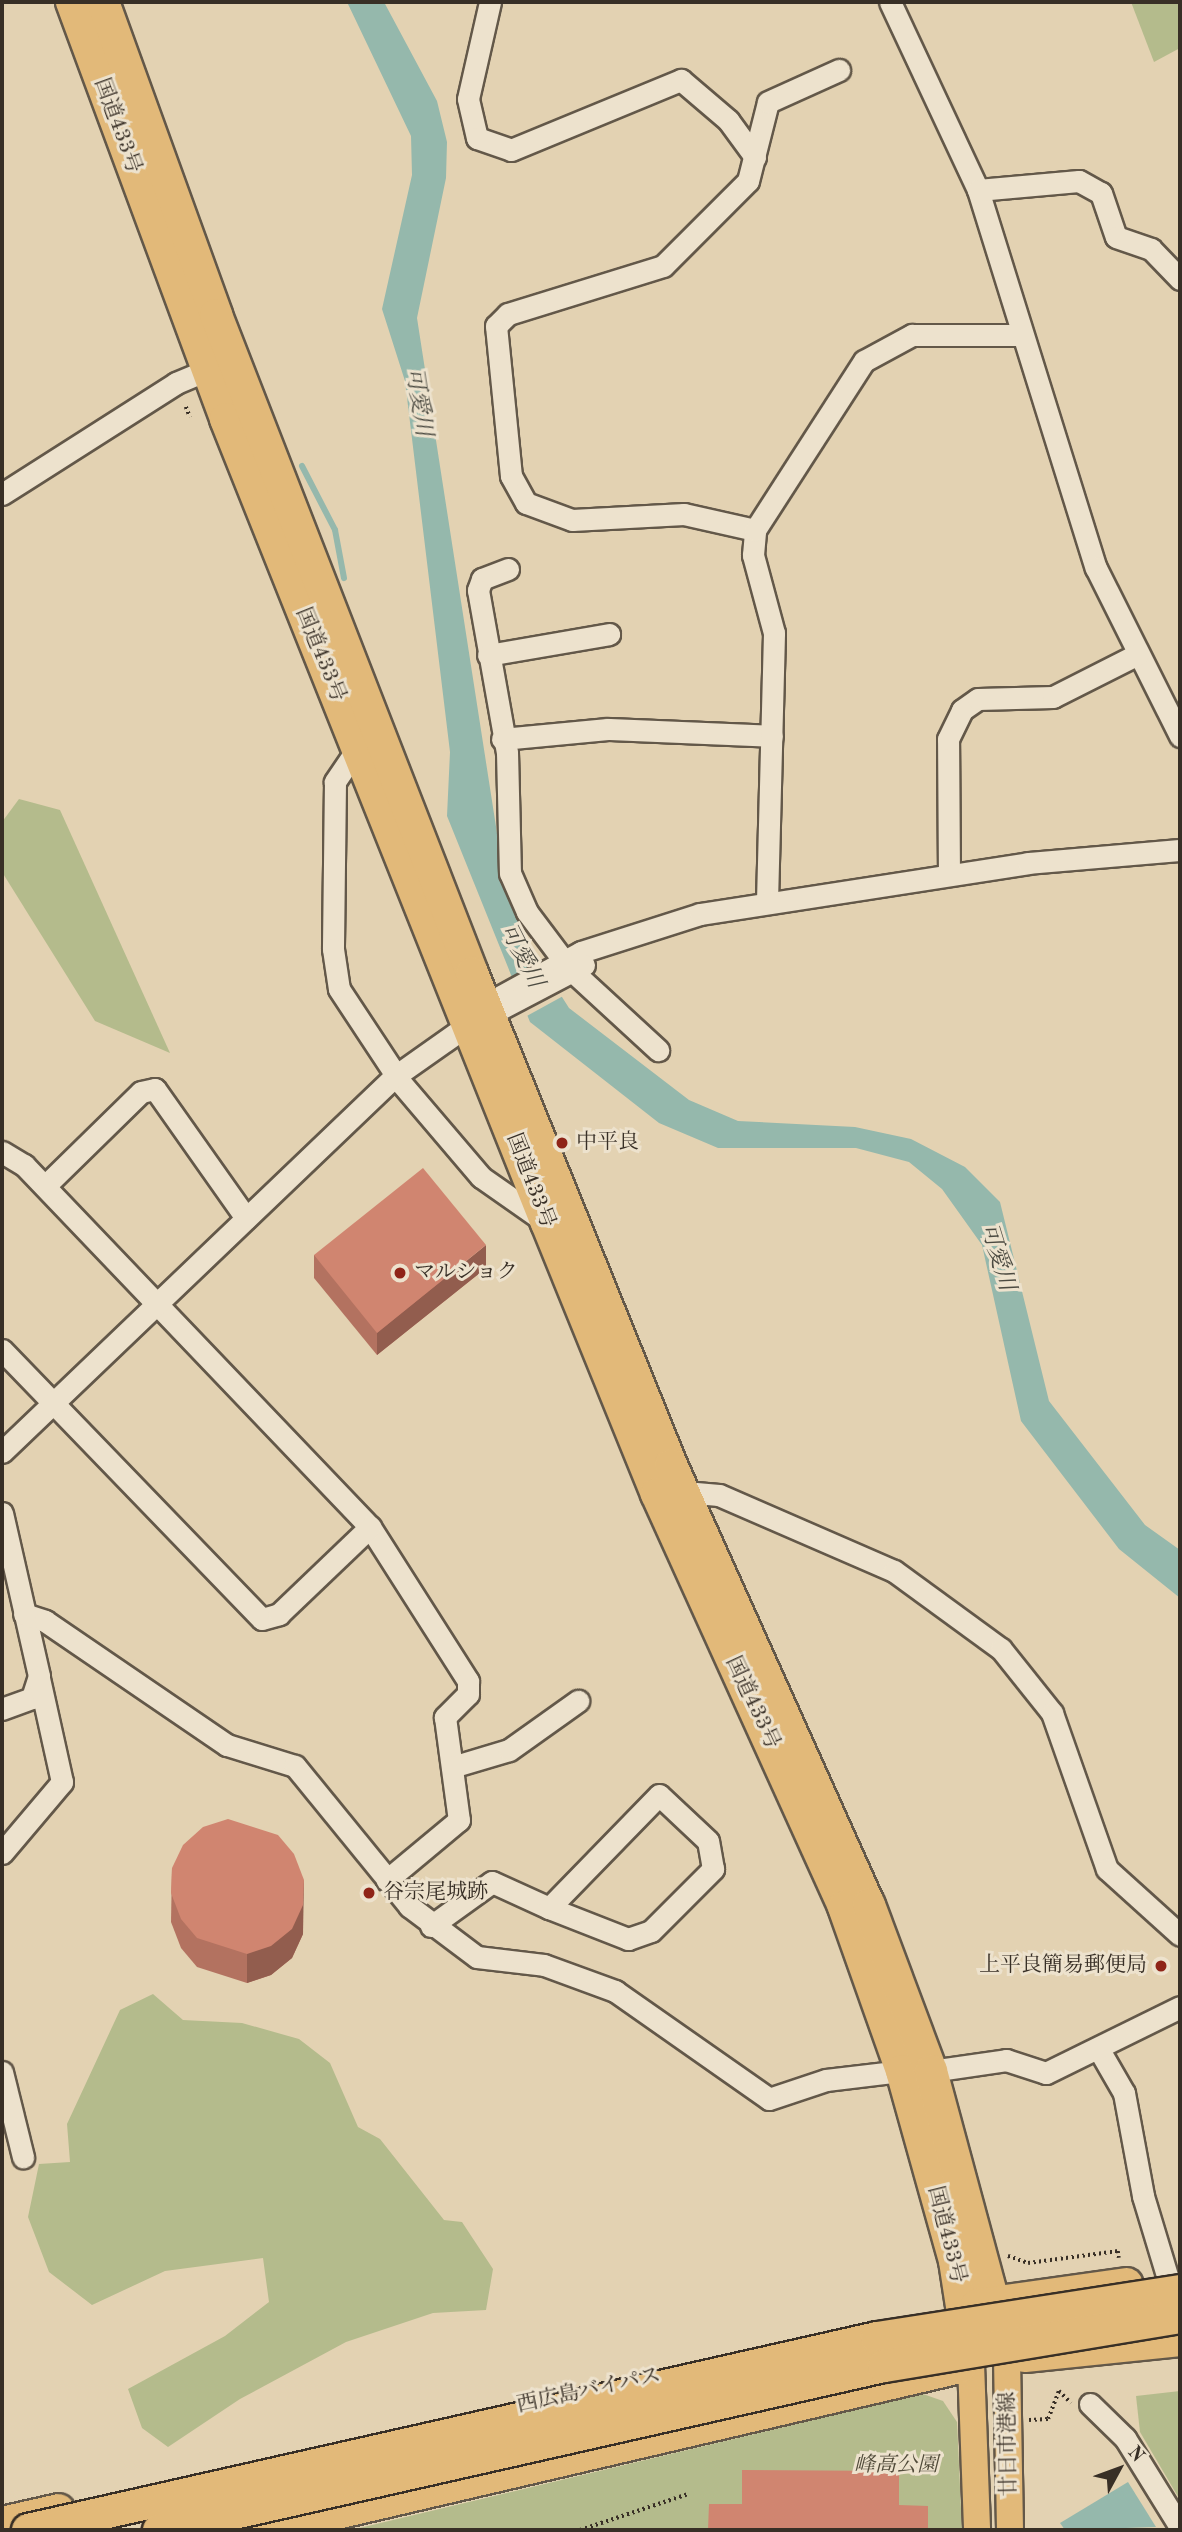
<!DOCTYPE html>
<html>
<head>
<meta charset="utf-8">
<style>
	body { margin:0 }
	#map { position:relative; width:1182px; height:2532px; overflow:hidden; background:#e3d2b2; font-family:"Old Standard TT","Noto Serif JP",serif }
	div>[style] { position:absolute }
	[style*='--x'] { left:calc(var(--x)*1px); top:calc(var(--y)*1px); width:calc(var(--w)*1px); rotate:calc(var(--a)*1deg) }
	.green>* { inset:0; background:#b4bb8c }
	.water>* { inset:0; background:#95b8ac }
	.pier>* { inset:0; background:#e3d2b2 }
	.stream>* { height:6px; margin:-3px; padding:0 3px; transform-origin:3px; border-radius:3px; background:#95b8ac }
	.path>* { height:3.5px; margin-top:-1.75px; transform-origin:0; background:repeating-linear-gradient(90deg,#382f26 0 2px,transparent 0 5.5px) }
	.roads { filter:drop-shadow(2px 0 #635849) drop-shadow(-2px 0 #635849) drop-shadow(0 2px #635849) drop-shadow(0 -2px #635849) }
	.minor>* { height:21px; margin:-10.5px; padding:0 10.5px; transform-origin:10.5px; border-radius:10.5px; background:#ede2cd }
	.major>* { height:26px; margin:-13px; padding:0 13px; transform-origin:13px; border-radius:13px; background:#e2b979 }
	.highway>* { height:32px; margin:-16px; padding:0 16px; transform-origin:16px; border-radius:16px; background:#e2b979 }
	.bridges { filter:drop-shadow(2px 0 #382f26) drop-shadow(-2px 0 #382f26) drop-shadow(0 2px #382f26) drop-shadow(0 -2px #382f26) }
	.highway-bridge>* { height:32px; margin:-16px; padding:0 16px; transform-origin:16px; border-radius:16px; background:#e2b979 }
	.wall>* { inset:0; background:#b37260 }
	.shaded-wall>* { inset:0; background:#925d4e }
	.building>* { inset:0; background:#d08570 }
	.dots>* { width:19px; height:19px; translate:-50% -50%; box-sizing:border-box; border:4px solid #ede2cd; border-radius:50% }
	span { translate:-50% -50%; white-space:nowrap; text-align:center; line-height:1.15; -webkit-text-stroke:6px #ede2cd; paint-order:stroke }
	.street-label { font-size:21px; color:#382f26 }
	.poi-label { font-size:21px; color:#382f26 }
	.left { translate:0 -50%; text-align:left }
	.right { translate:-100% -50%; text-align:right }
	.park-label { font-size:21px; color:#514b3a; font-style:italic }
	.water-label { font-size:23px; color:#4b4a41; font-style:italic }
	.frame { position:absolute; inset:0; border:4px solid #382f26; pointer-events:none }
	.north { position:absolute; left:1084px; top:2434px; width:70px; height:70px; -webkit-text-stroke:5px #ede2cd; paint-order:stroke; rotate:49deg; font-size:19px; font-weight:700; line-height:28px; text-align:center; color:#382f26 }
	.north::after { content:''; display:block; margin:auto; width:24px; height:32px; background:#382f26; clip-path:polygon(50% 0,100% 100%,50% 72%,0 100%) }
</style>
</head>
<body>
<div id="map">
	<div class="green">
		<div style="clip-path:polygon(1131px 2px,1180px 2px,1180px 48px,1154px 62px)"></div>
		<div style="clip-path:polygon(19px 799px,60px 810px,170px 1053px,95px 1021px,2px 872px,2px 822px)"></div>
		<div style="clip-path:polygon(153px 1994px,183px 2020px,242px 2023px,299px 2039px,330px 2063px,358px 2127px,380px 2139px,444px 2220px,462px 2222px,493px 2269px,486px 2310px,433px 2313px,346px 2342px,240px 2399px,168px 2447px,142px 2428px,128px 2389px,225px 2336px,269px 2302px,263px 2258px,165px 2271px,92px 2305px,49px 2272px,28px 2217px,39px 2164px,70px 2162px,67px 2124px,120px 2010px)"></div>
		<div style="clip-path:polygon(1180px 2391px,1180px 2500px,1140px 2432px,1136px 2396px)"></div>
		<div style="clip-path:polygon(923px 2394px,943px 2401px,957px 2422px,962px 2530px,351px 2530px)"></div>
	</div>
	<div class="water">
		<div style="clip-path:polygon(347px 2px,384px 2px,437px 101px,447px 142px,446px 178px,417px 318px,506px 891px,534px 953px,569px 1008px,689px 1100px,738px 1121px,855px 1127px,911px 1139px,965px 1167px,1000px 1202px,1049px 1401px,1145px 1525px,1180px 1550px,1180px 1598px,1119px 1549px,1021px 1421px,982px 1245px,942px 1189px,909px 1162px,856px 1148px,718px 1148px,659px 1123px,530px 1022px,447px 816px,450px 752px,405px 381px,382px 309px,412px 175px,411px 136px)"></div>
		<div style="clip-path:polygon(1128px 2482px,1156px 2527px,1065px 2530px,1060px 2523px)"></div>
	</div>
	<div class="pier">
		<div style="clip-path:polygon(553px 976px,565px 995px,525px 1017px,516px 996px)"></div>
	</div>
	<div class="stream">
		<div style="--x:302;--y:466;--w:72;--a:62.7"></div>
		<div style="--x:335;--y:530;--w:49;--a:79.4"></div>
	</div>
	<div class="path">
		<div style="--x:186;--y:407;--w:11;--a:68"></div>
		<div style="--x:1008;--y:2256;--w:21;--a:19"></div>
		<div style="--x:1028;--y:2263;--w:91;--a:-7.6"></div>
		<div style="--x:1118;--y:2251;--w:7;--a:82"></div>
		<div style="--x:1029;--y:2420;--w:19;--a:-3"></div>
		<div style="--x:1048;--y:2419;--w:30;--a:-69"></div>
		<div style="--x:1059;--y:2391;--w:17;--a:45"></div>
		<div style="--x:580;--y:2530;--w:114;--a:-18.4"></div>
	</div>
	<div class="roads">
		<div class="minor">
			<div style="--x:490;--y:2;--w:99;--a:102.8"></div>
			<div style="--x:468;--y:99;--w:40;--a:77"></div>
			<div style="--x:477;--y:138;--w:36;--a:19"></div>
			<div style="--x:511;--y:150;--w:184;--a:-22.4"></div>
			<div style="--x:681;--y:80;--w:62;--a:40.4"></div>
			<div style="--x:728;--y:120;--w:46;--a:53.9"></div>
			<div style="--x:890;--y:2;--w:208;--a:64.9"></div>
			<div style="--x:978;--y:190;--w:396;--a:72.7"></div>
			<div style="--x:1096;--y:568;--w:188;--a:63.4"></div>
			<div style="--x:978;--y:190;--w:101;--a:-5.1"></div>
			<div style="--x:1079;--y:181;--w:25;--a:29"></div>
			<div style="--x:1101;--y:193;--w:46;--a:71.2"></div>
			<div style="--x:1116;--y:237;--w:37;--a:19"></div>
			<div style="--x:1151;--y:249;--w:42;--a:46"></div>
			<div style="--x:2;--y:494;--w:206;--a:-32.5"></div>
			<div style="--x:176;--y:383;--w:47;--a:-22.7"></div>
			<div style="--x:755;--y:530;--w:73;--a:-167.3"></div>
			<div style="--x:684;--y:514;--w:112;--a:176.9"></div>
			<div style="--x:572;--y:520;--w:49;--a:-159.7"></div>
			<div style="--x:526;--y:503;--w:31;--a:-119"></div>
			<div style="--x:511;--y:476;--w:151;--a:-95.7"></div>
			<div style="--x:496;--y:326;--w:17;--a:-45"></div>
			<div style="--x:508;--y:314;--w:162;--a:-17.2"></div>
			<div style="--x:663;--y:266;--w:120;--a:-45"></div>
			<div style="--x:748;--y:181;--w:81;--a:-75.8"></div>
			<div style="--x:768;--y:102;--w:78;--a:-24.3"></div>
			<div style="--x:508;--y:569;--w:28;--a:159"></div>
			<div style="--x:482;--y:579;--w:12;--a:110"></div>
			<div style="--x:478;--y:590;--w:165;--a:79.9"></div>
			<div style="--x:507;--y:752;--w:121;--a:88.6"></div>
			<div style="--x:510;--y:873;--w:43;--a:66.4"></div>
			<div style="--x:527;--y:912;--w:71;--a:53"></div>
			<div style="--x:570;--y:969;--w:120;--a:42.6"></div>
			<div style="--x:488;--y:655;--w:123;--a:-9.8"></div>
			<div style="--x:502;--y:739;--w:106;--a:-5.4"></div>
			<div style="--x:608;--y:729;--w:164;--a:2.4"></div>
			<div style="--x:357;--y:749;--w:40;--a:124"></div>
			<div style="--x:335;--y:782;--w:167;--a:90.7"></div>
			<div style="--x:333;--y:949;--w:40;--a:81.5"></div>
			<div style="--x:339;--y:989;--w:113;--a:56.6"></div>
			<div style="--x:401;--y:1083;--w:123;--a:49.6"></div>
			<div style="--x:481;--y:1177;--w:80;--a:34.9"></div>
			<div style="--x:949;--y:875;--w:136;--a:-90.4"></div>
			<div style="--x:948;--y:739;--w:32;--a:-64"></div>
			<div style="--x:962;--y:710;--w:19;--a:-35"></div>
			<div style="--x:978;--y:699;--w:75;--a:-1.5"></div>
			<div style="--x:1053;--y:697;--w:95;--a:-26.8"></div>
			<div style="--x:767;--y:901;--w:268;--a:-88.5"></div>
			<div style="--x:774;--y:633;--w:81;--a:-105.1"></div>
			<div style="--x:753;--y:555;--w:25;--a:-85"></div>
			<div style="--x:755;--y:530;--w:201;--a:-57.2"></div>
			<div style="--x:864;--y:361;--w:55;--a:-28.4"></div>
			<div style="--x:912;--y:335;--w:110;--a:0"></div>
			<div style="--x:482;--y:1014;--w:26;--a:-43"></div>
			<div style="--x:501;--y:996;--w:91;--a:-28.8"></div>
			<div style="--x:581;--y:952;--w:125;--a:-17.7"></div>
			<div style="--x:700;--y:914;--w:332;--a:-8.8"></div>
			<div style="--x:1028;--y:863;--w:153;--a:-4.9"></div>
			<div style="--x:483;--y:1018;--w:114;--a:-27.7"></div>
			<div style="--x:2;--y:1152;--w:26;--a:31"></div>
			<div style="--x:24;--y:1165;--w:501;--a:46.29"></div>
			<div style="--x:370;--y:1527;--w:183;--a:57.5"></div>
			<div style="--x:468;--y:1681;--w:13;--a:90"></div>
			<div style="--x:468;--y:1694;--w:33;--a:135"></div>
			<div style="--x:445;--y:1717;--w:104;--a:82.3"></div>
			<div style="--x:459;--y:1820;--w:94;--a:140.2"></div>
			<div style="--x:45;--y:1186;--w:134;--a:-44.4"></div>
			<div style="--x:141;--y:1092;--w:14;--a:-12"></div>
			<div style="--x:155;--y:1089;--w:158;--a:54.8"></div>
			<div style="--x:2;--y:1350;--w:374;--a:46"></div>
			<div style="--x:262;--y:1619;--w:18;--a:-16"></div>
			<div style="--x:279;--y:1614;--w:126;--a:-43.7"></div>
			<div style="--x:2;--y:1452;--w:542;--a:-43.73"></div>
			<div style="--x:394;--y:1077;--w:104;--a:-35.2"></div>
			<div style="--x:673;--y:1491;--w:46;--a:5"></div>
			<div style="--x:719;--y:1495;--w:191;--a:23.5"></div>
			<div style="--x:894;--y:1571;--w:132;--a:36.1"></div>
			<div style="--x:1001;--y:1649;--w:82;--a:51.4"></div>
			<div style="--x:1052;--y:1713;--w:165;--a:70.6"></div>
			<div style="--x:1107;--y:1869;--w:98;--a:42.1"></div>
			<div style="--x:2;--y:1513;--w:167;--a:77.2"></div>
			<div style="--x:39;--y:1676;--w:23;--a:108"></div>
			<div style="--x:32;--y:1698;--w:32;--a:160"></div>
			<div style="--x:24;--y:1614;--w:22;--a:18"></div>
			<div style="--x:45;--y:1621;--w:220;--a:34.3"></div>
			<div style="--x:227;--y:1745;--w:71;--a:17.2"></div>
			<div style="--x:295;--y:1766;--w:181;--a:50.8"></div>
			<div style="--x:409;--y:1906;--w:85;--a:36.9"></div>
			<div style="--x:477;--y:1957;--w:67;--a:6.8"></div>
			<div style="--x:544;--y:1965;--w:76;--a:20.1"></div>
			<div style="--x:615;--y:1991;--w:188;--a:35"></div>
			<div style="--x:769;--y:2099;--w:60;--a:-18.4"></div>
			<div style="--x:826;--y:2080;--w:77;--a:-6.8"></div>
			<div style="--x:452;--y:1767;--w:59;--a:-16.6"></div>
			<div style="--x:509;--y:1750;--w:85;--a:-35.4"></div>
			<div style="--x:2;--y:1853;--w:93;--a:-49.8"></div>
			<div style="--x:62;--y:1782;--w:107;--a:-102.5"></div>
			<div style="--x:431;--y:1926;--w:75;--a:-35.8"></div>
			<div style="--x:492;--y:1882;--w:63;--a:24.5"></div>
			<div style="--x:549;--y:1908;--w:85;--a:21.4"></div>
			<div style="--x:628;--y:1939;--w:24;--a:-19"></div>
			<div style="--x:651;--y:1931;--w:88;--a:-45"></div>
			<div style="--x:713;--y:1869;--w:28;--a:-100"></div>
			<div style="--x:708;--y:1841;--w:67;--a:-136.8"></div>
			<div style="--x:659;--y:1795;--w:158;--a:134.2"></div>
			<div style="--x:1098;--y:2048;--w:52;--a:60"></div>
			<div style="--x:1124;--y:2093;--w:105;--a:79.5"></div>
			<div style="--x:1143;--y:2196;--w:87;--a:73.2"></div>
			<div style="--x:931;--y:2071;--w:76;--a:-8.3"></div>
			<div style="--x:1006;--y:2060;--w:42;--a:18"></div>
			<div style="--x:1046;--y:2073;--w:149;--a:-26.2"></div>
			<div style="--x:2;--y:2072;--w:88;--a:76.1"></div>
			<div style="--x:1090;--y:2404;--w:49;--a:44.2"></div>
			<div style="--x:1125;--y:2438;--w:105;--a:58.3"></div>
		</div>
		<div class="major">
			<div style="--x:1007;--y:2358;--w:172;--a:89"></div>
			<div style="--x:971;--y:2364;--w:166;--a:87.9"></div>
		</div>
		<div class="highway">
			<div style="--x:72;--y:2;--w:445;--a:69.7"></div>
			<div style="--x:226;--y:419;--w:866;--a:68.24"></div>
			<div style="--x:547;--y:1223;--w:292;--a:67.9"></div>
			<div style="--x:657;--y:1494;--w:453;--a:65.6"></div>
			<div style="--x:844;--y:1907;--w:174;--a:70.5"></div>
			<div style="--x:902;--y:2071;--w:197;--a:74.4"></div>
			<div style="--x:955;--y:2261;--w:91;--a:81.2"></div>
			<div style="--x:103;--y:2;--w:333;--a:70.1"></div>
			<div style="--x:216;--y:315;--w:706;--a:68.74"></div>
			<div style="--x:472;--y:973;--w:531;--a:67.98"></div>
			<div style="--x:671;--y:1465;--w:482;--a:65.8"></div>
			<div style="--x:869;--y:1905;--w:177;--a:69.5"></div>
			<div style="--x:931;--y:2071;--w:285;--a:74.9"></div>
			<div style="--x:977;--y:2305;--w:151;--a:-8"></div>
			<div style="--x:1025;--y:2356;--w:156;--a:-5.9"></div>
			<div style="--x:2;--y:2523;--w:58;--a:-12.8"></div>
			<div style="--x:264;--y:2530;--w:715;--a:-13.18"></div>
		</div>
	</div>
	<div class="bridges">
		<div class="highway-bridge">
			<div style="--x:28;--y:2530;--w:870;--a:-12.74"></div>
			<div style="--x:877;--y:2338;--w:307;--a:-8.8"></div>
			<div style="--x:159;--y:2530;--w:743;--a:-12.75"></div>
			<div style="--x:884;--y:2366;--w:300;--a:-9.4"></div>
		</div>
	</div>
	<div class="wall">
		<div style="clip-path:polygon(314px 1255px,486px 1268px,377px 1355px,314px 1278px)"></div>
		<div style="clip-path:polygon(172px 1868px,303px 1934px,292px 1958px,271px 1975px,247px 1983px,197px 1967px,181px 1948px,171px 1922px)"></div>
		<div style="clip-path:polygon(2px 2468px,3px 2476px,3px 2491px,2px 2491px)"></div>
	</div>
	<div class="shaded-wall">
		<div style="clip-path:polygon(486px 1245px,486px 1268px,377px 1355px,377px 1333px)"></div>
		<div style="clip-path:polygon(304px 1880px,303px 1934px,292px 1958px,271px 1975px,247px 1983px,247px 1954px)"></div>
	</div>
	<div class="building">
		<div style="clip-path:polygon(423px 1168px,486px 1245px,377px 1333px,314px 1255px)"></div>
		<div style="clip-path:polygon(228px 1819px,278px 1835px,294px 1854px,304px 1880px,303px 1905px,292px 1929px,271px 1946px,247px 1954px,197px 1938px,181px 1919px,171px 1893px,172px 1868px,183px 1845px,203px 1827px)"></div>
		<div style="clip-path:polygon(742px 2470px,899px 2471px,899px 2505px,928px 2506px,928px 2530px,708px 2530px,709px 2504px,742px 2504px)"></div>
	</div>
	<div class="dots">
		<div style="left:562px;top:1143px;background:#8f2418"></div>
		<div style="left:400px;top:1273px;background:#8f2418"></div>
		<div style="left:369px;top:1893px;background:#8f2418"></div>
		<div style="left:1161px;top:1966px;background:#8f2418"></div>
	</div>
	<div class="street-label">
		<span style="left:117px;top:126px;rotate:70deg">国道433号</span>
		<span style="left:320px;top:655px;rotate:68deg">国道433号</span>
		<span style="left:530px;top:1181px;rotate:69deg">国道433号</span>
		<span style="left:752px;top:1703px;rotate:65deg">国道433号</span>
		<span style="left:946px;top:2235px;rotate:76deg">国道433号</span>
		<span style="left:589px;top:2391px;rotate:-12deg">西広島バイパス</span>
		<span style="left:1009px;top:2444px;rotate:-91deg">廿日市港線</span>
	</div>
	<div class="poi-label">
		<span class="left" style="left:576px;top:1143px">中平良</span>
		<span class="left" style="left:414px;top:1273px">マルショク</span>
		<span class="left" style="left:383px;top:1893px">谷宗尾城跡</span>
		<span class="right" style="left:1147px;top:1966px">上平良簡易郵便局</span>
	</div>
	<div class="park-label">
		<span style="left:896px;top:2466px">峰高公園</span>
	</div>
	<div class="water-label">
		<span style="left:418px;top:402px;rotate:81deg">可愛川</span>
		<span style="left:521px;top:956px;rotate:63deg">可愛川</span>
		<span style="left:997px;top:1257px;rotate:73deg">可愛川</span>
	</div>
	<div class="frame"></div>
	<div class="north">N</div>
</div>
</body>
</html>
